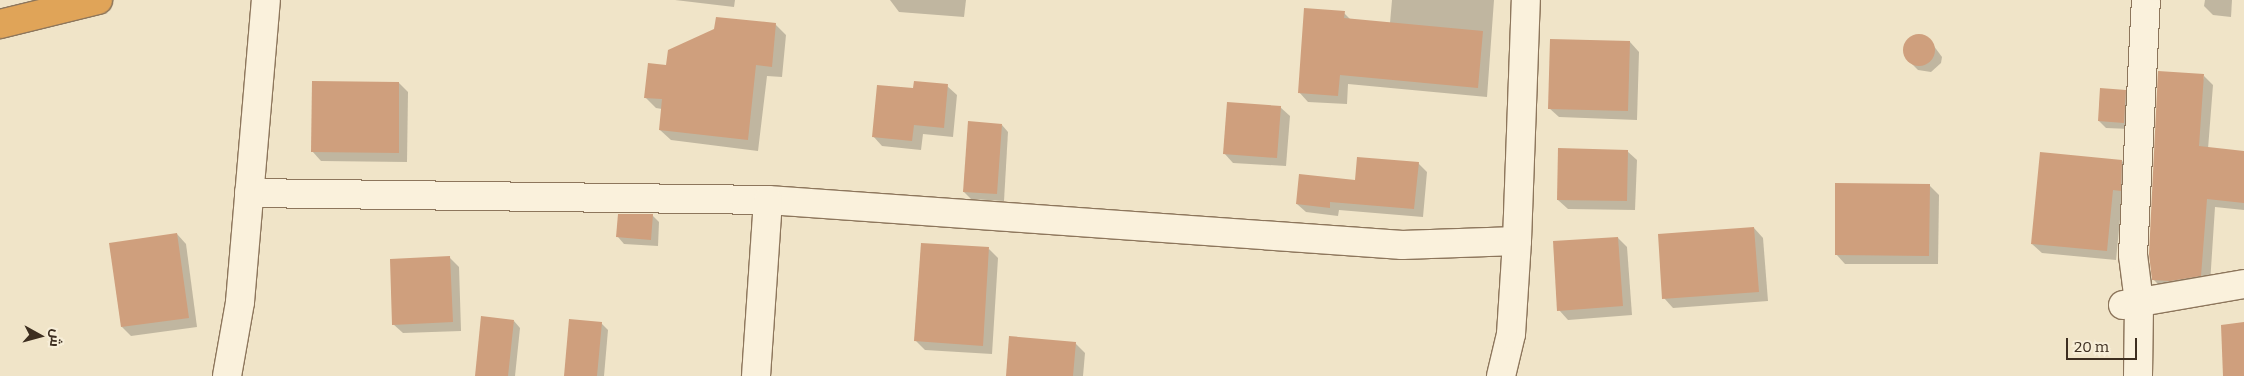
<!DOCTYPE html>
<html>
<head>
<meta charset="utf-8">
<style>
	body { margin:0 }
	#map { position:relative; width:2244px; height:376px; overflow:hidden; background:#f0e4c8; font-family:Bitter,Cairo,serif }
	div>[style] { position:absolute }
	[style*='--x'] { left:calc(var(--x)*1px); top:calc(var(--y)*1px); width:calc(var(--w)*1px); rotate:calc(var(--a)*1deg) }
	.shadow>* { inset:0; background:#0003 }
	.building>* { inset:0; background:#cf9f7d }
	.round { border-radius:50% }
	.roads { filter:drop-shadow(1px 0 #8d765c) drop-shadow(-1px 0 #8d765c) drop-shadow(0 1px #8d765c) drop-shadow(0 -1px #8d765c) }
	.minor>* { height:28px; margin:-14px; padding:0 14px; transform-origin:14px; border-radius:14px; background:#faf1dc }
	.highway>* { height:28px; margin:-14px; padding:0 14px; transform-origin:14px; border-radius:14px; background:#e0a458 }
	span { translate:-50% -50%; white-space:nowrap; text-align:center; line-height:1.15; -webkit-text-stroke:4px #f7eed8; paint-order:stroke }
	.north { position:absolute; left:15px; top:311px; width:50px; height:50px; -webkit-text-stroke:4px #f7eed8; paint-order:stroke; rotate:97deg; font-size:14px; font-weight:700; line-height:20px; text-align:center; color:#3d2e20 }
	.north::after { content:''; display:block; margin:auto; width:18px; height:22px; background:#3d2e20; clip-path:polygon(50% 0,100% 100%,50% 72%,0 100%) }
	.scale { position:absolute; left:2066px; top:338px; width:71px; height:22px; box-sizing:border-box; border:2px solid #3d2e20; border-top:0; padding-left:6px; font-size:15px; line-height:18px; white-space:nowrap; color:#3d2e20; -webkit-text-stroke:4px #f7eed8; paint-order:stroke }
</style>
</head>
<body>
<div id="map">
	<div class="shadow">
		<div style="clip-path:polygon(675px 0,735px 0,734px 7px)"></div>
		<div style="clip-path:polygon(890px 0,966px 0,964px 17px,899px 12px)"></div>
		<div style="clip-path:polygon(1392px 0,1494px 0,1487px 97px,1348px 84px,1347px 104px,1308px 102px,1299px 92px,1344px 13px,1351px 20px,1390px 23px)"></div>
		<div style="clip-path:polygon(2205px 0,2232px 0,2231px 17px,2213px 15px,2204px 6px)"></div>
		<div style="clip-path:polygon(775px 24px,786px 35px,782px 77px,767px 76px,758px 151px,671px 140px,660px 130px,662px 109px,656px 108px,645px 97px,668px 67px,715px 30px)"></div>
		<div style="clip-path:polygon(1915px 35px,1928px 38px,1942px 57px,1941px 63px,1931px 72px,1918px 70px,1906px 58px,1906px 44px)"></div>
		<div style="clip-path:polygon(1630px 42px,1639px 52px,1637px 120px,1559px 117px,1549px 108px)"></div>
		<div style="clip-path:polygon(2204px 76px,2213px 85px,2208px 149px,2244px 152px,2244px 210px,2215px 207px,2210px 284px,2162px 288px,2153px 279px)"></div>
		<div style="clip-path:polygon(399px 83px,408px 92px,407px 162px,321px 161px,312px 151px)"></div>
		<div style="clip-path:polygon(947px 86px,957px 95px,953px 137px,923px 134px,921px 150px,882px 146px,873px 136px,914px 89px)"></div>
		<div style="clip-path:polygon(2125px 91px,2132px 98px,2130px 129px,2106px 128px,2099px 121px)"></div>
		<div style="clip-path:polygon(1280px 107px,1290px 116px,1286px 166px,1233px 163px,1224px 153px)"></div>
		<div style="clip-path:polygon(1002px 125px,1008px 132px,1004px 201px,971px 199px,964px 192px)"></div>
		<div style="clip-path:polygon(1627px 151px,1637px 160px,1635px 210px,1568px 209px,1558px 200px)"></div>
		<div style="clip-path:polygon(2122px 161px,2131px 170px,2129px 199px,2122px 199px,2116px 260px,2042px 253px,2032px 244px)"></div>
		<div style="clip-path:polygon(1418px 163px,1427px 172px,1423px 217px,1339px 210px,1338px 216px,1306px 212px,1297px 204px,1357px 181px)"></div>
		<div style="clip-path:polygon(1929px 185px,1939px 195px,1938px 264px,1845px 264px,1836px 254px)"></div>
		<div style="clip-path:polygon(652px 215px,659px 222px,658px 246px,624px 244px,618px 237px)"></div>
		<div style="clip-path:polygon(1754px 228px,1763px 238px,1768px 301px,1673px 308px,1664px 298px)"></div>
		<div style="clip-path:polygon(177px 234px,186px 244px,197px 327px,131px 336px,122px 327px)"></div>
		<div style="clip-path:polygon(1618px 238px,1627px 247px,1632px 315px,1568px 320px,1559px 310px)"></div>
		<div style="clip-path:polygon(989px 249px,998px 258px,992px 354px,925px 350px,916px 341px)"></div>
		<div style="clip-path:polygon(450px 258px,459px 267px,461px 331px,403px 333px,393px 324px)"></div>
		<div style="clip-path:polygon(514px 321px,520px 328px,515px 376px,476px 376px)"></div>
		<div style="clip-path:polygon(601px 323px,608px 330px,604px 376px,565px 376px)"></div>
		<div style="clip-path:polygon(1075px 343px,1085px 353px,1083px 376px,1007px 376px)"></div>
	</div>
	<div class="building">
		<div style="clip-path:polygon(1304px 8px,1345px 11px,1344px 18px,1483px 31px,1478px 88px,1340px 75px,1338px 96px,1298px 93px)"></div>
		<div style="clip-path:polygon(716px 17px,776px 23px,772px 67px,756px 65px,748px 140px,659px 130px,662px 99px,644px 98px,648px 63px,666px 65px,668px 50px,714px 29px)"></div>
		<div class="round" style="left:1903px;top:34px;width:32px;height:32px"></div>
		<div style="clip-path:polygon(1550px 39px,1630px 41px,1628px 111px,1548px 109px)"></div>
		<div style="clip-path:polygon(2158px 71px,2204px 74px,2199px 146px,2244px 151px,2244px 203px,2207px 199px,2201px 276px,2170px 281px,2152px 280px,2149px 254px)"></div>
		<div style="clip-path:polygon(312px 81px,399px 82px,399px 153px,311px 152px)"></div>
		<div style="clip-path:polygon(914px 81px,948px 84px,944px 128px,914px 125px,912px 141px,872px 137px,877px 85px,913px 88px)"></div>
		<div style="clip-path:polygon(2100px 88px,2126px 90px,2124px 123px,2098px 121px)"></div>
		<div style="clip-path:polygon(1227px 102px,1281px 106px,1277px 158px,1223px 154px)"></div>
		<div style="clip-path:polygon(968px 121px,1002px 124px,997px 194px,963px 192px)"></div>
		<div style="clip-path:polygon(1558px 148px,1628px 150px,1627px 201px,1557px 200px)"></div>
		<div style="clip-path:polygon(2040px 152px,2122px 160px,2121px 191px,2113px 190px,2107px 251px,2031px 244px)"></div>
		<div style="clip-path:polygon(1357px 157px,1419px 162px,1414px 209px,1330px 202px,1330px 208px,1296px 204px,1299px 174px,1355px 180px)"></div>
		<div style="clip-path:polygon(1835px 183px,1930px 184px,1929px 256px,1835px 255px)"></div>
		<div style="clip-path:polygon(618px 214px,653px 214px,651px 240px,616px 237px)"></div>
		<div style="clip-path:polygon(1754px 227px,1759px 292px,1662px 299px,1658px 234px)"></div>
		<div style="clip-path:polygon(177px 233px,189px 318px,121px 327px,109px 243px)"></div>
		<div style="clip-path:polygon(1618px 237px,1623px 306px,1557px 311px,1553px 241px)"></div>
		<div style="clip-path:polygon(921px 243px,989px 247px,983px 346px,914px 341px)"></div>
		<div style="clip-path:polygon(450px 256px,453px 322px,392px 325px,390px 259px)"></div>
		<div style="clip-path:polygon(481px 316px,514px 320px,508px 376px,475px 376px)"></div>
		<div style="clip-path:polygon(569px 319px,602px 322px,597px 376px,564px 376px)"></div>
		<div style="clip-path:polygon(2244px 322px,2244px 376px,2223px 376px,2221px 325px)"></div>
		<div style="clip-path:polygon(1009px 336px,1076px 342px,1073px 376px,1006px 376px)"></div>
	</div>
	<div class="roads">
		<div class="minor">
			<div style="--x:249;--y:193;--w:519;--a:0.77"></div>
			<div style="--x:768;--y:200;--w:636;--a:4.06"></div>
			<div style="--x:1402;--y:245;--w:115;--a:-2"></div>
			<div style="--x:2123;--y:305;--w:123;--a:-9.8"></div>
			<div style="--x:227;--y:376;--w:75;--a:-80"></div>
			<div style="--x:240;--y:302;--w:303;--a:-85.1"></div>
			<div style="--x:756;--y:376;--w:176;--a:-86.1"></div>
			<div style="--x:1501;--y:376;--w:43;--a:-76.6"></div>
			<div style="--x:1511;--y:334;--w:93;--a:-86.3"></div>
			<div style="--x:1517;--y:241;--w:241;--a:-87.9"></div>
			<div style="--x:2138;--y:376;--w:74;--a:-89.2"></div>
			<div style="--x:2139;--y:302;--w:47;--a:-97.3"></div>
			<div style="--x:2133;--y:255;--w:255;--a:-87.1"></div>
		</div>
		<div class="highway">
			<div style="--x:0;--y:24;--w:101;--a:-13.8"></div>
		</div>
	</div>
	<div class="north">ش</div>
	<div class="scale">20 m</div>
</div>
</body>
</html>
